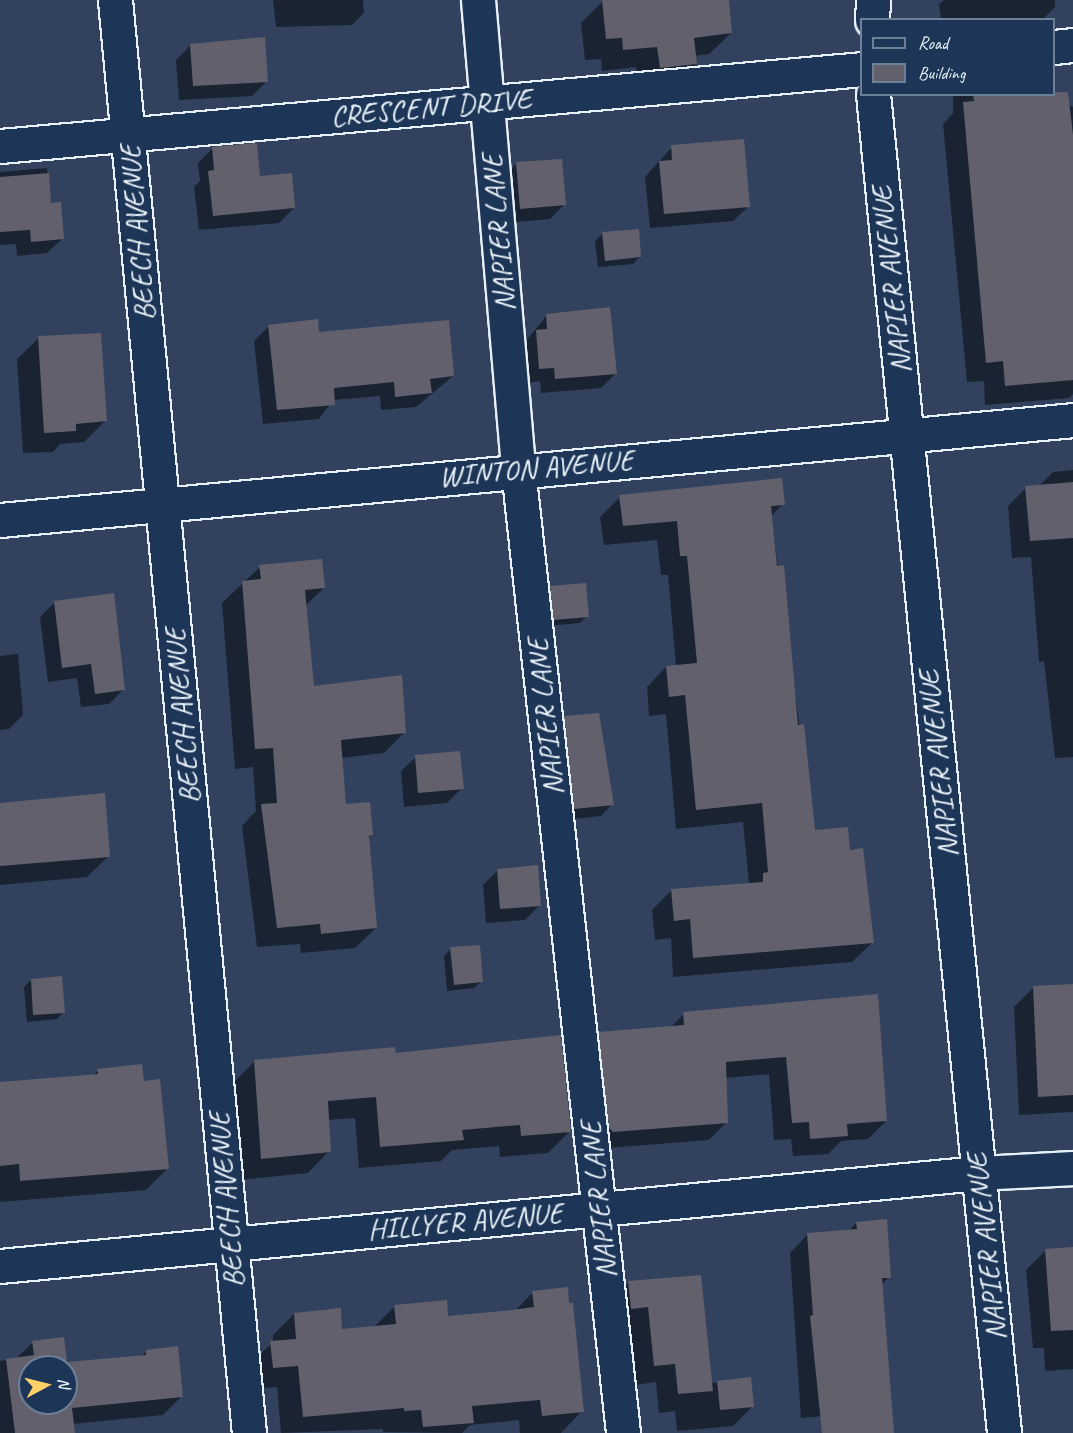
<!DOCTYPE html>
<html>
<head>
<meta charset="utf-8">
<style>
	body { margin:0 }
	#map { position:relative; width:1073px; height:1433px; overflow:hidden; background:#32425e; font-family:Caveat,sans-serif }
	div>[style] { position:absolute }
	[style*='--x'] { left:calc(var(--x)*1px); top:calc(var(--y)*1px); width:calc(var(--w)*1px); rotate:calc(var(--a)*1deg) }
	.shadow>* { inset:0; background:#0007 }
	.building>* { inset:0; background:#62606d }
	.roads { filter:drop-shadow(2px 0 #e8f1f8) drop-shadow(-2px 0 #e8f1f8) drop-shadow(0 2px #e8f1f8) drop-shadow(0 -2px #e8f1f8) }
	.minor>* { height:33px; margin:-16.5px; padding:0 16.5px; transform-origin:16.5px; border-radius:16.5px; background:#1d3557 }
	.tertiary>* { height:33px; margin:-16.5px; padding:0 16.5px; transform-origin:16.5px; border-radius:16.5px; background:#1d3557 }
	span { translate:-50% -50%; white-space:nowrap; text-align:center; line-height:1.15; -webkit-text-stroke:4.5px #1d3557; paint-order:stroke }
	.street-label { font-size:30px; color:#e8f1f8 }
	.legend { position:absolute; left:860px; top:18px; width:195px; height:78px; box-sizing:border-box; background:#1d3557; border:2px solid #6e8097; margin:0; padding:8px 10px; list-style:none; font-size:18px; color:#e8f1f8 }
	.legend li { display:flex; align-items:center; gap:12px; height:30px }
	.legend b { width:30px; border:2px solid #6e8097 }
	.north { position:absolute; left:18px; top:1355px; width:60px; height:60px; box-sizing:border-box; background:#1d3557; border:2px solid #6e8097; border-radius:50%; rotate:83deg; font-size:16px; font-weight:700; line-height:24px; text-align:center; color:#e8f1f8 }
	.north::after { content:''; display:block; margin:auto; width:21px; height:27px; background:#ffd166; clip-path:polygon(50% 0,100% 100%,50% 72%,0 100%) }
</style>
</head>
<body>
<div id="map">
	<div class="shadow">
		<div style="clip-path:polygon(273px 0,363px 0,364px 13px,352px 25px,276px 27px)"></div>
		<div style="clip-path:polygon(728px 0,731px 33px,709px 54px,695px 56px,696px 64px,674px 85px,639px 89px,636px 67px,602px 71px,601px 59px,585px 60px,581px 23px,603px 1px)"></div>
		<div style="clip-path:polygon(944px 0,1055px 0,1055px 7px,1042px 20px,941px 20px,939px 4px)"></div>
		<div style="clip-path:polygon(191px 45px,267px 81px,252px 96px,179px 100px,176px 60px)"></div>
		<div style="clip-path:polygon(953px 94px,1046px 94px,1073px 107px,1073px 394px,1069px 398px,985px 405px,984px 381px,967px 382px,943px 124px,953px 113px)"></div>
		<div style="clip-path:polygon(672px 147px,748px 207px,733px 221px,650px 228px,645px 177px)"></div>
		<div style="clip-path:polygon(213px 148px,259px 178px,294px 208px,279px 223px,199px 230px,194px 187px,200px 181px,198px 163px)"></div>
		<div style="clip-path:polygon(516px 164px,564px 205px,550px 219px,505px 223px,502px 178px)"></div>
		<div style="clip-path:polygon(47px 168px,50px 205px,62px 239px,47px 253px,17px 256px,16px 244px,0 245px,0 172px)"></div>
		<div style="clip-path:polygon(602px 234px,640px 257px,633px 264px,598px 267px,595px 241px)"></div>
		<div style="clip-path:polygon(547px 315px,616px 373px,601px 388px,541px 393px,540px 381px,525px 383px,522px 346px)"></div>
		<div style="clip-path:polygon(268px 327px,318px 334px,453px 376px,416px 407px,381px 410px,380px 396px,333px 400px,319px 419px,263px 424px,254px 341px)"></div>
		<div style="clip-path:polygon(39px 338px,105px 421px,84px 442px,60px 444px,53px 452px,23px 453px,17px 359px)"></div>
		<div style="clip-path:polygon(1073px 470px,1073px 757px,1055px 758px,1044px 661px,1039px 662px,1031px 557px,1012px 558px,1008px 506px,1026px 488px,1038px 487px,1053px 472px)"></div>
		<div style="clip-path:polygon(620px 497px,783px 504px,771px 516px,814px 832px,848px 851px,872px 943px,852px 962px,673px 977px,671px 938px,655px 940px,652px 910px,672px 890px,749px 884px,743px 822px,676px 829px,666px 714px,649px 716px,647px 687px,666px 667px,676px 666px,668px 575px,661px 575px,657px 540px,604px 545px,600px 517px)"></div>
		<div style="clip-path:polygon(260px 567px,324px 588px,305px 606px,313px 688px,404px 733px,384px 753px,341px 758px,344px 805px,372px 835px,368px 839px,376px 928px,355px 948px,301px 953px,300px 944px,257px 947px,242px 826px,256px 811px,253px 767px,235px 769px,222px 603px)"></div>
		<div style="clip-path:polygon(550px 587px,587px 616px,580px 623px,547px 626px,543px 594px)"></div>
		<div style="clip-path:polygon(55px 602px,124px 689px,109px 704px,81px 707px,77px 678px,48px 682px,40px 617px)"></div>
		<div style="clip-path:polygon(18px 654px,23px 715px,9px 729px,0 730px,0 656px)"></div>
		<div style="clip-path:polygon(564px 718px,612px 804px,601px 816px,562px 820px,553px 729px)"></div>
		<div style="clip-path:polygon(416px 757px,462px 788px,447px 803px,404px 807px,401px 771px)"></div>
		<div style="clip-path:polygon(0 804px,109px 856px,87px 877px,0 885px)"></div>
		<div style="clip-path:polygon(498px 870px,540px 905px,525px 920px,486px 923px,483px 885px)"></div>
		<div style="clip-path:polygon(451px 949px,482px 981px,474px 988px,447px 991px,444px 956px)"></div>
		<div style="clip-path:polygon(31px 980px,64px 1012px,57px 1019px,27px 1022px,24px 987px)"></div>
		<div style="clip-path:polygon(1073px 985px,1073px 1112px,1019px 1115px,1014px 1007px,1033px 988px)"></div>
		<div style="clip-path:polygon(877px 996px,886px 1121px,868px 1139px,841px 1141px,828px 1154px,793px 1156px,791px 1139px,774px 1140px,769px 1074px,725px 1078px,727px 1122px,709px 1140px,595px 1149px,581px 1051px,599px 1033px,670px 1028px,684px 1014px)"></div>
		<div style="clip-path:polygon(255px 1061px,570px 1131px,548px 1153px,500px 1157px,499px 1146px,452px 1150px,441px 1161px,359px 1168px,355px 1118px,327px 1120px,329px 1151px,308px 1173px,240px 1180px,233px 1083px)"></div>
		<div style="clip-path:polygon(98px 1070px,143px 1082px,168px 1168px,146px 1190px,0 1202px,0 1084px,93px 1076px)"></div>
		<div style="clip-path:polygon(856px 1223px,889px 1277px,881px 1285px,871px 1412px,801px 1418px,790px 1253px,808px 1234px,848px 1232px)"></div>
		<div style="clip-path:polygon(1073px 1249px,1073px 1369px,1045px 1371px,1044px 1348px,1033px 1348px,1026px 1270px,1046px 1250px)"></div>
		<div style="clip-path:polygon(629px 1282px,711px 1383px,750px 1379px,753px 1406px,733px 1426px,677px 1431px,675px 1411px,659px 1413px,656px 1382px,635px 1385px,629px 1325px,612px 1327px,609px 1302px)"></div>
		<div style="clip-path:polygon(533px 1292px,582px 1411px,561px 1433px,520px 1433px,519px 1420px,470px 1425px,462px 1433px,383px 1432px,383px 1429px,281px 1433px,277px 1387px,252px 1389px,250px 1364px,273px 1342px,273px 1335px,294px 1314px,341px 1330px,374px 1327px,395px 1306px,447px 1318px,514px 1312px)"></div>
		<div style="clip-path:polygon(evenodd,33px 1342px,66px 1364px,141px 1357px,146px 1352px,182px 1396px,163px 1415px,72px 1424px,73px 1433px,0 1433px,0 1361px,16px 1359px,33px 1342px,30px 1367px,66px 1367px,66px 1403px,30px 1403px,30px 1367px)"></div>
	</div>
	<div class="building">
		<div style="clip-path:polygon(602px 0,729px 0,732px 33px,694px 38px,697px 64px,660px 68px,657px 47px,623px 50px,622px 38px,606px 39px)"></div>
		<div style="clip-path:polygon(265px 37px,268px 82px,193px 86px,190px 44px)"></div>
		<div style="clip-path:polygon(1068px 92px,1073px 135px,1073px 380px,1005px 386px,1003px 361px,986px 363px,963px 102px,974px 101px,973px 94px)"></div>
		<div style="clip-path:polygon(744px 139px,750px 207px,664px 214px,659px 161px,672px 160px,671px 145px)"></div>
		<div style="clip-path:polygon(257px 143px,260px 176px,292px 173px,295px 208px,213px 216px,208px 171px,214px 170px,212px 147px)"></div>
		<div style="clip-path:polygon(562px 159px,566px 205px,520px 209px,516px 162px)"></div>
		<div style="clip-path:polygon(49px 173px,51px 203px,61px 202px,64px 239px,31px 242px,30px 230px,0 232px,0 177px)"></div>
		<div style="clip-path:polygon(639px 229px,641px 257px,605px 261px,602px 232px)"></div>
		<div style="clip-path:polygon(610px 307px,617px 374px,555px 379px,554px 368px,539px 369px,536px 330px,547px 329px,546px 314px)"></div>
		<div style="clip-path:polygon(318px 319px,319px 332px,449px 320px,454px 376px,430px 379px,432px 393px,395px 397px,394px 382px,334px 388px,335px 405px,277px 410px,268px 325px)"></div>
		<div style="clip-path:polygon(101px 333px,107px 421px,76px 424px,76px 431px,44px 433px,38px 336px)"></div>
		<div style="clip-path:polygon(782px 478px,785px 505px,771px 506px,777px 566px,784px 565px,798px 725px,804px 724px,815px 830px,848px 827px,850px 850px,863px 848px,874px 943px,693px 958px,690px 919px,674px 921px,671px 889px,763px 882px,763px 873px,768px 872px,762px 803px,696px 810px,685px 695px,669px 697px,666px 666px,697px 663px,687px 556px,680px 556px,677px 521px,623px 526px,619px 495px)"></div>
		<div style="clip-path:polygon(1073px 482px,1073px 538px,1030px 541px,1025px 486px)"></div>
		<div style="clip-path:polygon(322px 559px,325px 588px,305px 590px,314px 686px,402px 675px,406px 733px,341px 740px,346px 804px,370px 802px,373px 835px,369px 836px,377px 928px,321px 934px,320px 924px,277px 928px,261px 804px,277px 803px,273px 748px,255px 749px,242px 581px,261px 579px,259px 565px)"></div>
		<div style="clip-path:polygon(586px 583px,589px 617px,553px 620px,550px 586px)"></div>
		<div style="clip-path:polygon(114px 593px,125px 690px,95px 694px,91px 664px,62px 668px,54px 601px)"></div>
		<div style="clip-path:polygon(599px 713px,614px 805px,574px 809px,564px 716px)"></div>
		<div style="clip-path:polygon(460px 751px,464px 789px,418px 793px,415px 755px)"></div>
		<div style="clip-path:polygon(105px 793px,110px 857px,0 866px,0 803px)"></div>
		<div style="clip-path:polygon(538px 865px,541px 906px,500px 909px,497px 869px)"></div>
		<div style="clip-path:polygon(480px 945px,483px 982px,454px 985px,450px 947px)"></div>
		<div style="clip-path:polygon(62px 976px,65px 1013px,33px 1015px,31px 979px)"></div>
		<div style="clip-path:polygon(1073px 984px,1073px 1095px,1038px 1097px,1033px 986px)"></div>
		<div style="clip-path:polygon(878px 994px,887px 1121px,847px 1124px,848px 1136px,810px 1139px,809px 1122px,792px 1123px,786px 1057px,726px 1062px,728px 1123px,613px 1132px,609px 1128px,598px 1032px,684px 1025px,683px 1012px)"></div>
		<div style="clip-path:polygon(561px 1035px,571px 1132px,521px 1136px,520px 1125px,462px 1130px,464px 1140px,380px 1147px,376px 1097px,328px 1101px,331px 1152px,261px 1159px,254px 1060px,395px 1047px,396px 1053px)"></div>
		<div style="clip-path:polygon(142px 1064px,144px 1081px,160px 1079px,169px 1169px,20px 1181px,19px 1164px,0 1166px,0 1082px,98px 1074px,97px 1069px)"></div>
		<div style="clip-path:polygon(887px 1219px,891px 1278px,882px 1278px,894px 1433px,822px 1433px,810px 1316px,813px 1315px,807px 1233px,857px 1229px,856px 1222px)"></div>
		<div style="clip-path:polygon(1073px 1247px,1073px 1330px,1051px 1331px,1045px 1249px)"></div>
		<div style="clip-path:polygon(701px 1275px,713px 1391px,678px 1394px,675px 1364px,654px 1366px,648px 1307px,631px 1309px,628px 1281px)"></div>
		<div style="clip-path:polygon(568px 1287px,569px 1303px,573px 1303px,584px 1412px,542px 1416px,540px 1400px,472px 1406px,474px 1423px,423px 1427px,421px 1410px,404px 1411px,404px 1408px,303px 1417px,298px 1366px,273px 1368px,270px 1341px,296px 1339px,294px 1313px,341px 1308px,342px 1329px,396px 1324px,394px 1305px,447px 1300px,448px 1316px,512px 1310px,534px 1307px,532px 1291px)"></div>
		<div style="clip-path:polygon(evenodd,64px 1337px,67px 1362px,146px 1355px,146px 1350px,178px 1346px,183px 1397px,72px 1408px,75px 1433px,15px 1433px,6px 1359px,34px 1355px,32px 1341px,64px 1337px,30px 1367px,66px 1367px,66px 1403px,30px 1403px,30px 1367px)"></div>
		<div style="clip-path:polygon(751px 1377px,754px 1407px,720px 1410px,717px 1381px)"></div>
	</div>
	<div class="roads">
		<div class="minor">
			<div style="--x:115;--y:0;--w:1439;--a:84.66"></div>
			<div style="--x:478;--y:0;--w:471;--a:85.1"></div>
			<div style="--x:518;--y:469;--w:970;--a:83.78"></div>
			<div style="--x:1054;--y:47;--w:19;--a:-6"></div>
			<div style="--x:0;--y:146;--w:865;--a:-5.1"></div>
			<div style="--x:0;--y:520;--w:1078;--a:-5.32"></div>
			<div style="--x:0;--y:1266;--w:982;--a:-5.43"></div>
			<div style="--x:978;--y:1173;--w:95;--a:-3"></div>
		</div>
		<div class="tertiary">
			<div style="--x:872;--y:20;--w:20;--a:-87"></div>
			<div style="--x:873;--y:94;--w:1345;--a:84.41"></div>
		</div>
	</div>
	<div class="street-label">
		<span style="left:431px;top:107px;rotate:-5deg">CRESCENT DRIVE</span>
		<span style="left:137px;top:233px;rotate:-95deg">BEECH AVENUE</span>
		<span style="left:498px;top:233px;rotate:-95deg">NAPIER LANE</span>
		<span style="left:891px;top:280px;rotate:-96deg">NAPIER AVENUE</span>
		<span style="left:536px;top:468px;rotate:-5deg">WINTON AVENUE</span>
		<span style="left:182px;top:716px;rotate:-95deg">BEECH AVENUE</span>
		<span style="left:545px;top:717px;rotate:-96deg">NAPIER LANE</span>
		<span style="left:938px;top:764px;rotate:-96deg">NAPIER AVENUE</span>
		<span style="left:226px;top:1200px;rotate:-95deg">BEECH AVENUE</span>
		<span style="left:598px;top:1200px;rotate:-96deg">NAPIER LANE</span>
		<span style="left:465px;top:1221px;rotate:-5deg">HILLYER AVENUE</span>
		<span style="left:986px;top:1247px;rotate:-96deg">NAPIER AVENUE</span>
	</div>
	<ul class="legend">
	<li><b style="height:8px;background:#1d3557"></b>Road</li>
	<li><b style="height:16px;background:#62606d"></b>Building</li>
	</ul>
	<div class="north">N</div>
</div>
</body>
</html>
